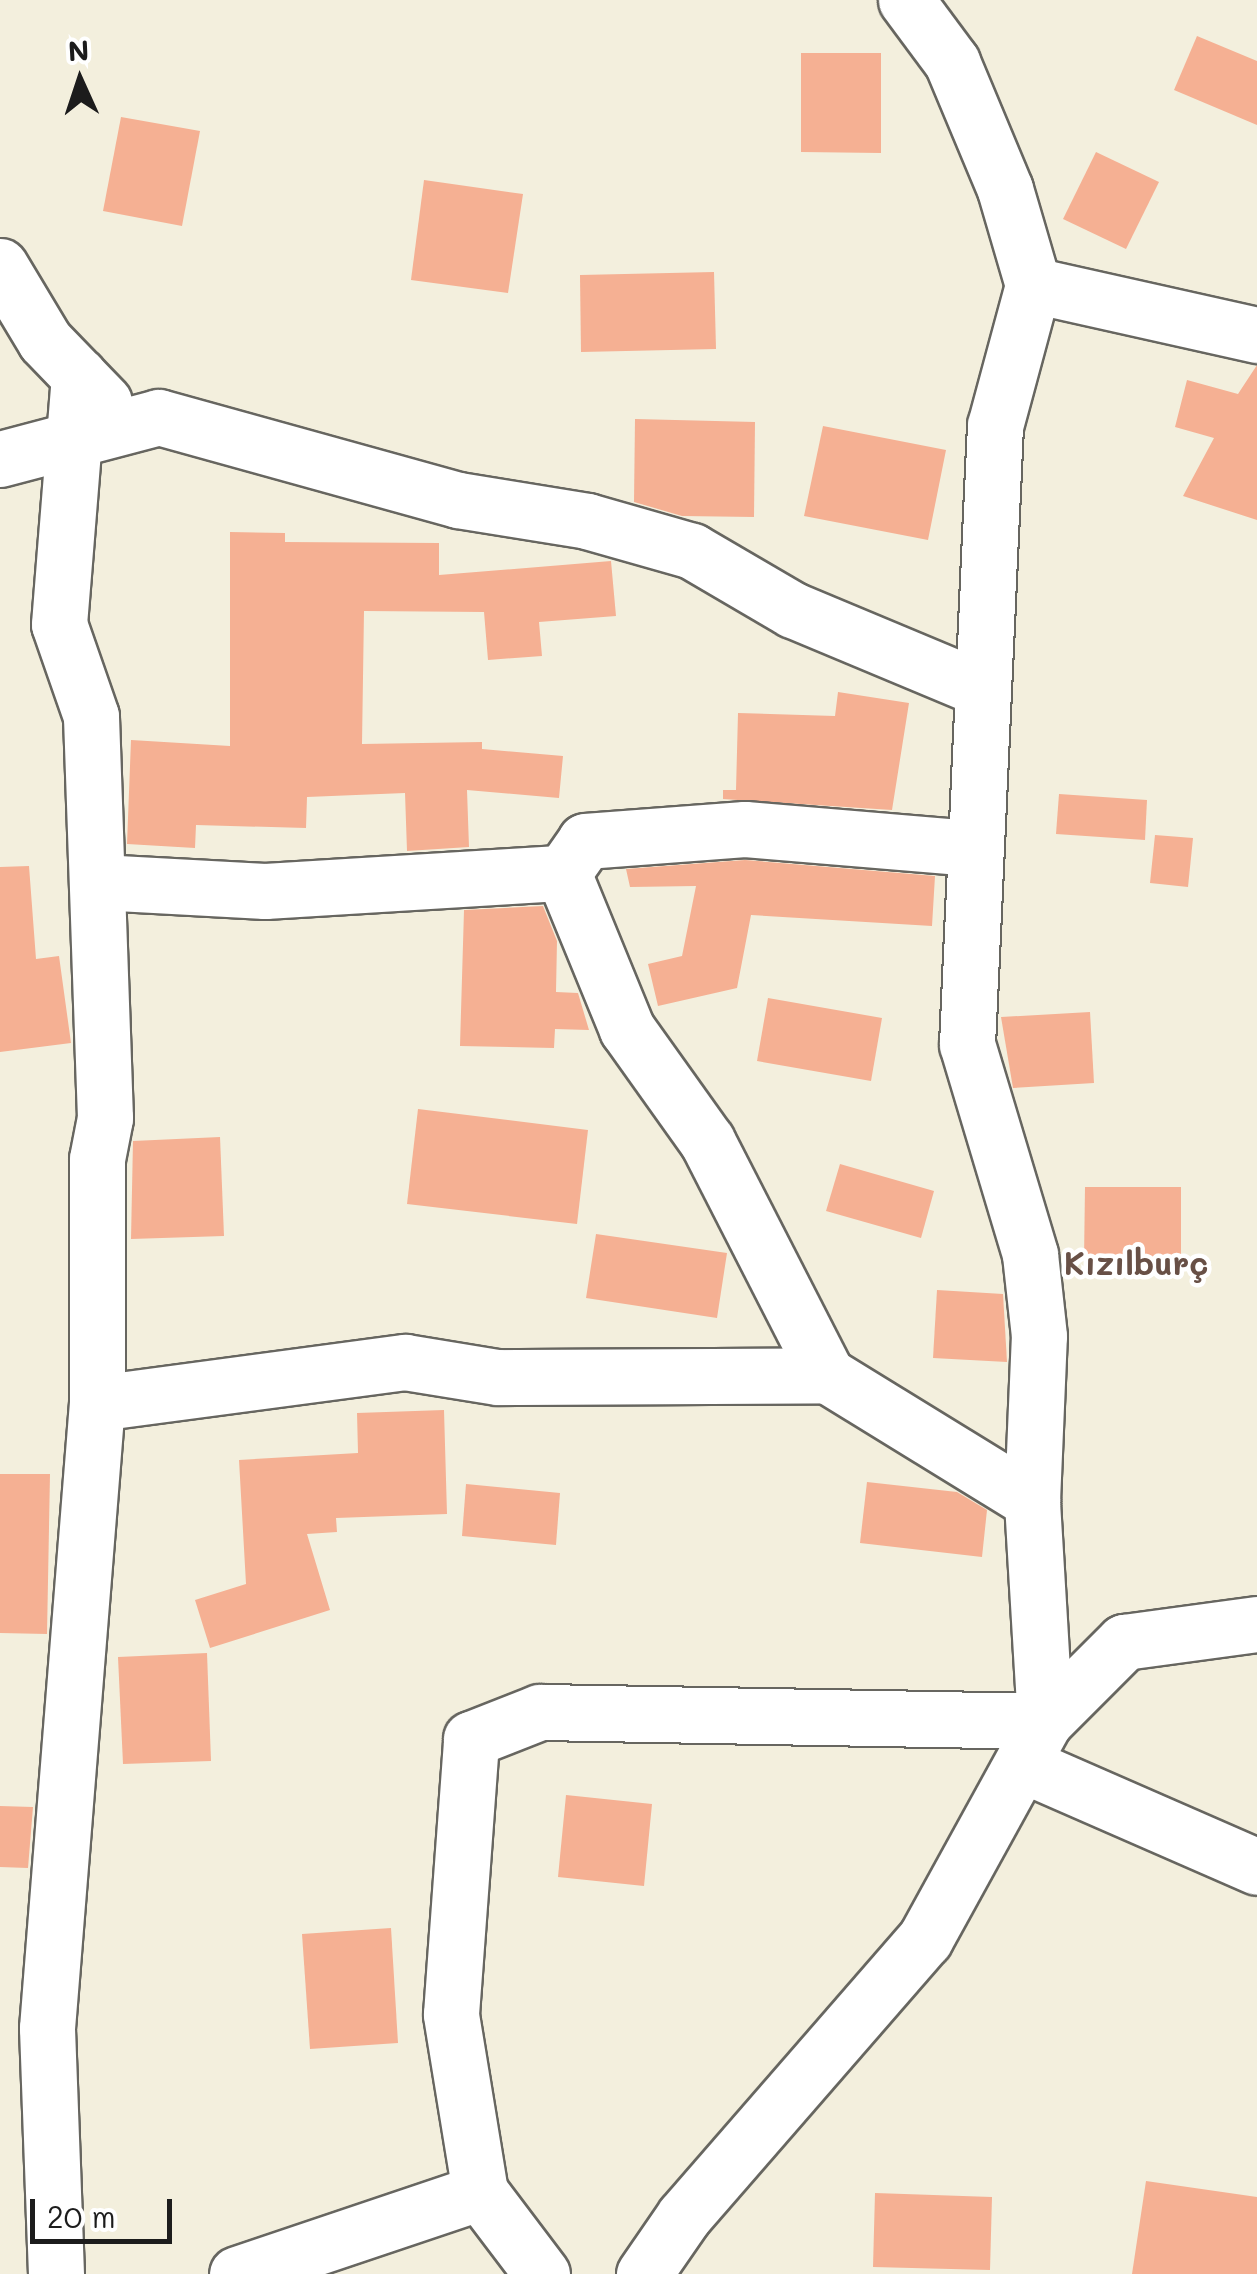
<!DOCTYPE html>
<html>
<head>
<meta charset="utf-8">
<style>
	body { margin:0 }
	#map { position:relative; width:1257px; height:2274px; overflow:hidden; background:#f3efdd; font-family:Mali,sans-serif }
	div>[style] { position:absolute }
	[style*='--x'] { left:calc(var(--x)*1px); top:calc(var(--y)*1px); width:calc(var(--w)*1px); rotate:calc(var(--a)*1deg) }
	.building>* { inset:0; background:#f5b093 }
	.roads { filter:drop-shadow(2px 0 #676660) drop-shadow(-2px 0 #676660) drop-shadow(0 2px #676660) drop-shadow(0 -2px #676660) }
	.minor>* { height:55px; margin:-27.5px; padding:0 27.5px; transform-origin:27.5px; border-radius:27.5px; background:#fff }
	span { translate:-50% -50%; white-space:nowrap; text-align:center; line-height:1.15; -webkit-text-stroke:9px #fff; paint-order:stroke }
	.quarter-label { font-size:32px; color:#685046; font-weight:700 }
	.north { position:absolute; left:30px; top:30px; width:100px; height:100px; -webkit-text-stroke:8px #fff; paint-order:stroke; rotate:357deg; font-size:28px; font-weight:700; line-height:40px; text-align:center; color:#1c1c1c }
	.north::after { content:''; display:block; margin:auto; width:35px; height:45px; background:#1c1c1c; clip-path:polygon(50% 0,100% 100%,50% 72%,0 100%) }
	.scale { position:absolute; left:30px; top:2199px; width:142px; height:45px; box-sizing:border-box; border:5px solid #1c1c1c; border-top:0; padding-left:12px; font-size:30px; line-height:35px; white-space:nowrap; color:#1c1c1c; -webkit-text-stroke:8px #fff; paint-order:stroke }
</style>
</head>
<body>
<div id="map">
	<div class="building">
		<div style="clip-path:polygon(1197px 36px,1257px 61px,1257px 125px,1174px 90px)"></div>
		<div style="clip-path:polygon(801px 53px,881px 53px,881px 153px,801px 152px)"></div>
		<div style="clip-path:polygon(121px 117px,200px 131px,182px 226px,103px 211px)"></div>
		<div style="clip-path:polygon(1096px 152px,1159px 182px,1126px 249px,1063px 219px)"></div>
		<div style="clip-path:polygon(424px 180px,523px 194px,508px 293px,411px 280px)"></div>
		<div style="clip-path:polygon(714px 272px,716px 349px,581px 352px,580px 275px)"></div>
		<div style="clip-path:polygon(1257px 365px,1257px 520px,1183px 496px,1214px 438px,1175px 427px,1187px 380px,1238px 394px)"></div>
		<div style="clip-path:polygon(635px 419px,755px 422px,754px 517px,682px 516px,634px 502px)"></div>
		<div style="clip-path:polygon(823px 426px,946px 450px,928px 540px,804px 516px)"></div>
		<div style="clip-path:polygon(230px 532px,285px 533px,285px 542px,439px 543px,439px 575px,611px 561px,616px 616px,539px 622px,542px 656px,488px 660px,484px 612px,364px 611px,362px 744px,482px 742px,482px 749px,563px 756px,559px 798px,467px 790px,469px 847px,407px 851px,405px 793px,307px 797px,306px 828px,196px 825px,195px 848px,127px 844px,131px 740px,230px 746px)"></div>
		<div style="clip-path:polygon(838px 692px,909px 703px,892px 810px,723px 799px,723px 790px,736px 790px,738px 713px,835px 716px)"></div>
		<div style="clip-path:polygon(1059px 794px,1147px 800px,1145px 840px,1056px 834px)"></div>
		<div style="clip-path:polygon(1155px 835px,1193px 838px,1188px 887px,1150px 883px)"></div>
		<div style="clip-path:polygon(745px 860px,935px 876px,932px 926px,751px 915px,737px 988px,658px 1006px,648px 964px,682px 956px,696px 886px,630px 887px,626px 869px)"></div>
		<div style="clip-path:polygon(29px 866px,36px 959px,59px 956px,71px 1043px,0 1052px,0 867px)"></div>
		<div style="clip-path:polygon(543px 906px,557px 941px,556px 992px,578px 993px,589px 1030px,555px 1029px,554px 1048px,460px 1046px,464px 910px)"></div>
		<div style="clip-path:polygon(768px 998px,882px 1018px,871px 1081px,757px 1061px)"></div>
		<div style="clip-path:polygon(1090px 1012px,1094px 1083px,1013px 1088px,1001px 1017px)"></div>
		<div style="clip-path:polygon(418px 1109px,588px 1130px,577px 1224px,407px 1204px)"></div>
		<div style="clip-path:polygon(220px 1137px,224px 1236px,131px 1239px,133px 1141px)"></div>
		<div style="clip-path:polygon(840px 1164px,934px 1191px,921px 1238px,826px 1211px)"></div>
		<div style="clip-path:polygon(1085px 1187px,1181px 1187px,1181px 1260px,1084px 1260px)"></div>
		<div style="clip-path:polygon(596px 1234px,727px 1253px,717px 1318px,586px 1298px)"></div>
		<div style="clip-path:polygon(937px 1290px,1003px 1294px,1007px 1362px,933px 1358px)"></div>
		<div style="clip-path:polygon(444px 1410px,447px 1514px,336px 1518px,337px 1532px,307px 1534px,330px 1610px,210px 1648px,195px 1600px,246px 1584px,239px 1460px,358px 1453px,357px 1413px)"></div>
		<div style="clip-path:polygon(0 1474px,50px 1474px,47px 1634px,0 1633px)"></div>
		<div style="clip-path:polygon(867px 1482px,957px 1492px,987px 1510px,982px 1557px,860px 1543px)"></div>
		<div style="clip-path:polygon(466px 1484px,560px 1493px,556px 1545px,462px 1536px)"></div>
		<div style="clip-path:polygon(207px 1653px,211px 1761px,123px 1764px,118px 1657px)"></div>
		<div style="clip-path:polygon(566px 1795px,652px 1804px,644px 1886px,558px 1877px)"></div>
		<div style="clip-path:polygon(0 1806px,33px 1807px,28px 1868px,0 1867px)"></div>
		<div style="clip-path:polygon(391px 1928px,398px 2043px,310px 2049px,302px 1934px)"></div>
		<div style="clip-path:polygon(1146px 2181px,1257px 2197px,1257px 2274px,1132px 2274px)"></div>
		<div style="clip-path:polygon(875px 2193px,992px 2197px,990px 2270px,873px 2267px)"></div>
	</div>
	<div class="roads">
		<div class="minor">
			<div style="--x:0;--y:266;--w:87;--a:59"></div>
			<div style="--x:45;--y:341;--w:85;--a:46"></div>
			<div style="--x:1033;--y:285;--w:230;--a:12.6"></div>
			<div style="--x:0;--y:459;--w:164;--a:-14.8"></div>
			<div style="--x:159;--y:417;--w:310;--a:15.5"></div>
			<div style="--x:458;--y:500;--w:131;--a:9.2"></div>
			<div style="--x:587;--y:521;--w:109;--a:15.9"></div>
			<div style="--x:692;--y:551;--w:117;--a:30.3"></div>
			<div style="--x:793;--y:610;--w:205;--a:22.7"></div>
			<div style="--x:563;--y:873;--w:169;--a:67.7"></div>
			<div style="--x:627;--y:1029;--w:138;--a:54.5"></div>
			<div style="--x:707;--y:1141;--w:263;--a:62.9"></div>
			<div style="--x:827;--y:1375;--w:241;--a:31.6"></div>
			<div style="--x:563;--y:873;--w:39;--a:-55"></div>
			<div style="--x:585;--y:841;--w:160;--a:-4.3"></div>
			<div style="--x:745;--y:829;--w:229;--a:4.8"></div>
			<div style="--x:99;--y:882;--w:166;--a:3.1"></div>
			<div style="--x:265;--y:891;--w:299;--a:-3.5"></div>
			<div style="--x:97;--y:1403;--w:311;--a:-7.6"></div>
			<div style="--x:405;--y:1362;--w:94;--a:9.2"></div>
			<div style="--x:498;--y:1377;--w:329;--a:-0.3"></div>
			<div style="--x:1024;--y:1765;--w:254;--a:23.6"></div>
			<div style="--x:56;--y:2274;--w:246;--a:-92.1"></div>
			<div style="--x:47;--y:2028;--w:627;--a:-85.43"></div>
			<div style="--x:97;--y:1403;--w:244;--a:-90"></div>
			<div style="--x:97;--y:1159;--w:42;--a:-79"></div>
			<div style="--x:105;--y:1118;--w:402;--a:-92"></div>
			<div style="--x:91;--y:716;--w:97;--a:-109.2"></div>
			<div style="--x:59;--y:624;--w:249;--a:-85.4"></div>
			<div style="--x:237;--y:2274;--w:256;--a:-18.6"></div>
			<div style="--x:542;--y:2274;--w:103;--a:-127.1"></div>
			<div style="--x:480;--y:2192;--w:180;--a:-99.3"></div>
			<div style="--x:451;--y:2014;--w:276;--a:-85.8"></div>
			<div style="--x:471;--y:1739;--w:74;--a:-21.4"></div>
			<div style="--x:540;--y:1712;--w:505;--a:1.02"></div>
			<div style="--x:1045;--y:1721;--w:112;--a:-45"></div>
			<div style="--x:1124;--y:1642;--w:134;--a:-7.7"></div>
			<div style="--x:644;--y:2274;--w:70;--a:-55.4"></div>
			<div style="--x:684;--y:2216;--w:367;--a:-49"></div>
			<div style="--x:925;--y:1939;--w:249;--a:-61.2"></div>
			<div style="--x:1045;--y:1721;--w:220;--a:-93.4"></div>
			<div style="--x:1032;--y:1501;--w:165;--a:-87.6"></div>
			<div style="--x:1039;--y:1336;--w:82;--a:-96.3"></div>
			<div style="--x:1030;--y:1254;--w:219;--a:-106.7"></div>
			<div style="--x:967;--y:1044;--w:619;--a:-87.41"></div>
			<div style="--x:995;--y:426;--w:146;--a:-74.9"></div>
			<div style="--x:1033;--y:285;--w:100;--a:-106.3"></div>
			<div style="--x:1005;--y:189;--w:138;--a:-112.7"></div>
			<div style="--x:952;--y:62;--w:77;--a:-126.6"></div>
		</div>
	</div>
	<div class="quarter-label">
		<span style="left:1136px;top:1262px">Kızılburç</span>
	</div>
	<div class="north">N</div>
	<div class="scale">20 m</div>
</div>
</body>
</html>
